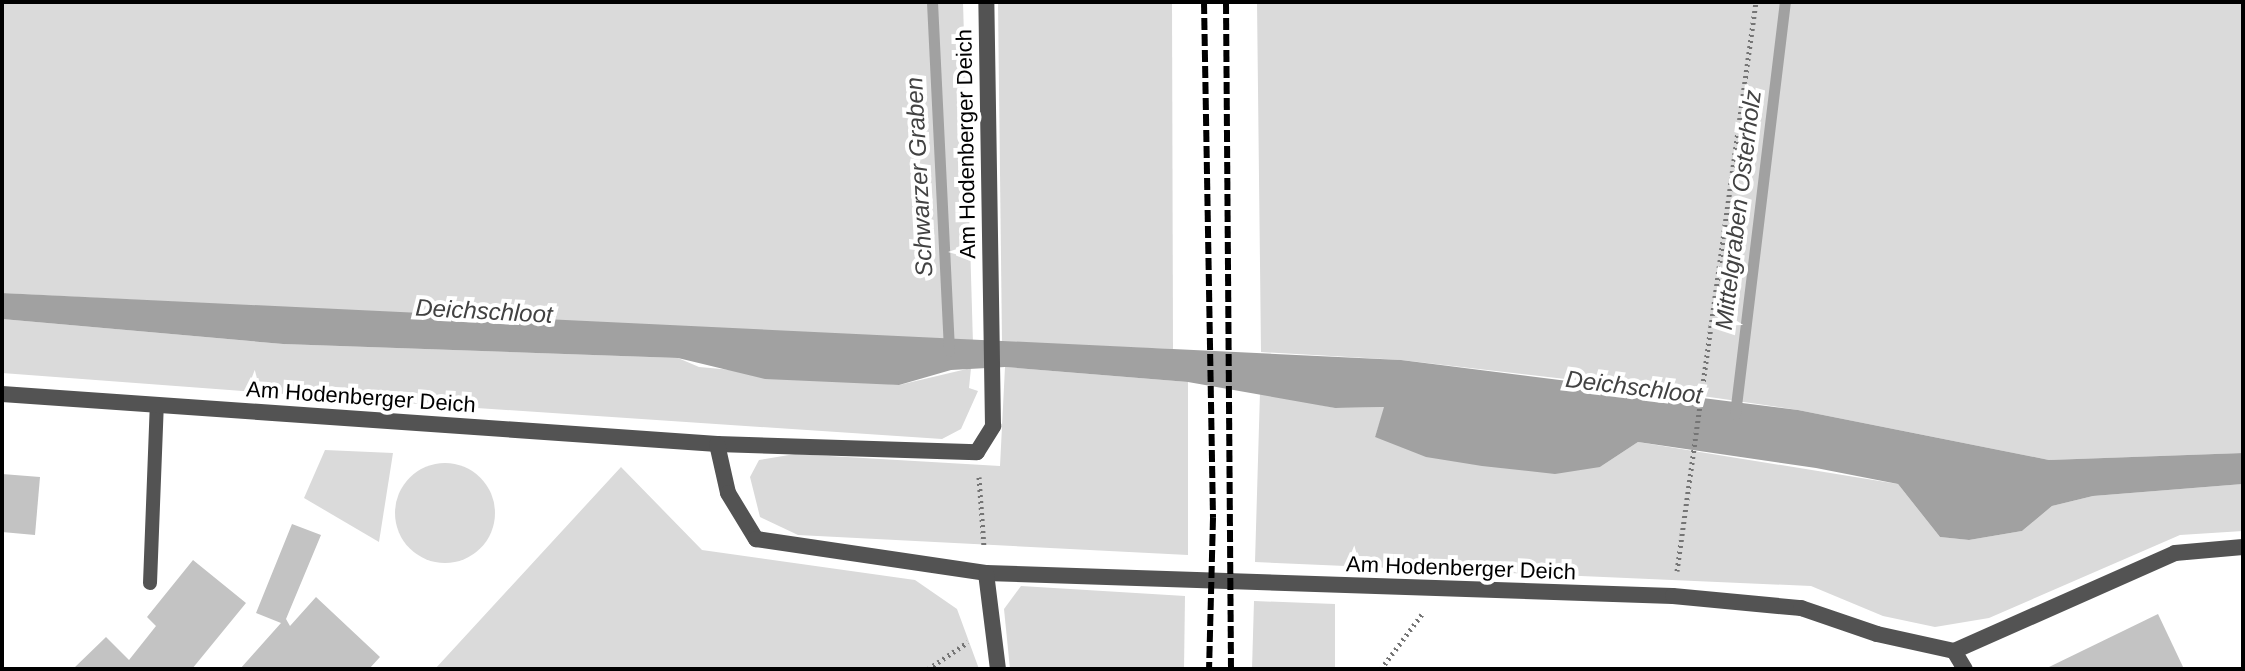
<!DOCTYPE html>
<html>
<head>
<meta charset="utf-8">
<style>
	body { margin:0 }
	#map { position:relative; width:2245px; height:671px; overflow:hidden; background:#fff; font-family:Helvetica,sans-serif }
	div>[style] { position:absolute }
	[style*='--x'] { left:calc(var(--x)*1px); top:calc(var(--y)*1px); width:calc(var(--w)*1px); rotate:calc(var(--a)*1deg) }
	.green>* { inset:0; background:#dadada }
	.round { border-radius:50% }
	.water>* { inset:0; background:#a1a1a1 }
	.stream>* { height:11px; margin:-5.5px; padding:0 5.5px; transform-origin:5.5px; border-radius:5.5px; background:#a1a1a1 }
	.building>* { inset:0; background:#c3c3c3 }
	.path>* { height:5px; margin-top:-2.5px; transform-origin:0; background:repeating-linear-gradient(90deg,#757575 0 2px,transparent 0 6px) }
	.lane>* { height:14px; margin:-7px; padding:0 7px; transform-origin:7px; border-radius:7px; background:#535353 }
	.street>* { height:16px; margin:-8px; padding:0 8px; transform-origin:8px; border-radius:8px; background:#535353 }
	.rail>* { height:6px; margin-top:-3px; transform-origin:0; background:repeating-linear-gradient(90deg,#000 0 12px,transparent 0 16px) }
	span { translate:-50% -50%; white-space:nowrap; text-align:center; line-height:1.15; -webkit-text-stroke:8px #fff; paint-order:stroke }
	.street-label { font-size:22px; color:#000 }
	.water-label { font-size:24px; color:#424242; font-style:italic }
	.frame { position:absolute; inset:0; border:4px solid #000; pointer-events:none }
</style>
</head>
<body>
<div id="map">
	<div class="green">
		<div style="clip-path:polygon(2px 2px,963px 2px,973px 344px,2px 293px)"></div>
		<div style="clip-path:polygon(998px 2px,1172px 2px,1173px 349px,1002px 343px)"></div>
		<div style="clip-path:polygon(1257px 2px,2243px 2px,2243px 453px,2049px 460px,1798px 410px,1661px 390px,1401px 360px,1261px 352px)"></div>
		<div style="clip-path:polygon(2px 319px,283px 344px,678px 358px,699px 367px,899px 385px,971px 368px,969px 388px,978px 391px,961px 429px,942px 439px,432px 405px,2px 373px)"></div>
		<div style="clip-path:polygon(1005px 367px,1188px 382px,1188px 555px,798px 535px,760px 517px,750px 477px,759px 460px,795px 454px,1000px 466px)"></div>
		<div style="clip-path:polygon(1260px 392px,1335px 408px,1385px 407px,1375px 437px,1600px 467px,1638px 442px,1898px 484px,1940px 537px,1969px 540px,2022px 531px,2052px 506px,2093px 496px,2243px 484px,2243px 531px,2180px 535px,1989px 618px,1935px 627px,1883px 616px,1811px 586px,1255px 562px)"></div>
		<div style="clip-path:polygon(325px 450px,393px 453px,379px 542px,304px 498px)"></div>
		<div class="round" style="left:395px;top:463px;width:100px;height:100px"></div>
		<div style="clip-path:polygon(621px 467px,702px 550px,915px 580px,957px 609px,979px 669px,435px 669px)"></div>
		<div style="clip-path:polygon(1021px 586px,1185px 596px,1184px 669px,1010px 669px,1004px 609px)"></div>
		<div style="clip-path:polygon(1254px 601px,1335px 604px,1335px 669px,1252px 669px)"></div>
	</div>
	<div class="water">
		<div style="clip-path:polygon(2px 293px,1401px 360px,1798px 410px,2049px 460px,2243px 453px,2243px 484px,2093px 496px,2052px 506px,2022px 531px,1969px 540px,1940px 537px,1898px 484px,1816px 468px,1638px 442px,1600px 467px,1555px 474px,1482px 466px,1426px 457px,1375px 437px,1384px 407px,1335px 408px,1188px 382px,1005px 367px,951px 370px,899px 385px,765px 379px,678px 358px,283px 344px,2px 319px)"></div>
	</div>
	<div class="stream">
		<div style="--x:932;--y:2;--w:349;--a:87.2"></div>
		<div style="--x:1735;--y:414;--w:415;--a:-83.1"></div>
	</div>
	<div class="building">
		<div style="clip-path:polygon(2px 474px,40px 477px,35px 535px,2px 532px)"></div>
		<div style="clip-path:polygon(292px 524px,321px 535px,286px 619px,290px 626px,316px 597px,380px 657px,369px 669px,240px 669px,281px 623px,256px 613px)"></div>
		<div style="clip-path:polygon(193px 560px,246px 603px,192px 669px,73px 669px,106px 637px,129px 660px,156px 626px,147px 617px)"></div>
		<div style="clip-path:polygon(2158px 614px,2184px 669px,2050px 669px,2049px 667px)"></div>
	</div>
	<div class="path">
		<div style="--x:979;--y:477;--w:69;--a:85.9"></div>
		<div style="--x:1677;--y:571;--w:574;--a:-82.1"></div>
		<div style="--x:928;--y:669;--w:48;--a:-34"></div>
		<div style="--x:1381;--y:669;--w:69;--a:-53.3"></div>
	</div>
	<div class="lane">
		<div style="--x:150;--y:583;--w:179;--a:-87.8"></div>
	</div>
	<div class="street">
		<div style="--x:2;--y:394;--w:717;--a:4"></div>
		<div style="--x:717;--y:444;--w:260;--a:1.8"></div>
		<div style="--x:977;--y:452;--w:31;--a:-58"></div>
		<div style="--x:993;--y:426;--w:424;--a:-90.9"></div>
		<div style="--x:717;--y:444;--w:50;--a:77.3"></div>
		<div style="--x:728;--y:493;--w:54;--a:58.7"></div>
		<div style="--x:756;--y:539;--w:232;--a:8.4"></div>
		<div style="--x:986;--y:573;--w:687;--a:1.92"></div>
		<div style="--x:1673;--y:596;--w:129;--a:5.4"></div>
		<div style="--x:1801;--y:608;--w:80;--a:18.9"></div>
		<div style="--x:1877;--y:634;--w:79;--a:12.4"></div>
		<div style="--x:1954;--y:651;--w:242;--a:-23.9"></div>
		<div style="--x:2175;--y:553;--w:68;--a:-5"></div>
		<div style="--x:986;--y:573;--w:97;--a:82.9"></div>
		<div style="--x:1954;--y:651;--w:21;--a:59"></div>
	</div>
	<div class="rail">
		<div style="--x:1204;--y:2;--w:516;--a:89"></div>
		<div style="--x:1213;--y:518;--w:151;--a:91.5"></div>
		<div style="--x:1226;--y:2;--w:667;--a:89.57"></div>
	</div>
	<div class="street-label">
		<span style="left:966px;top:144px;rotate:-91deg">Am Hodenberger Deich</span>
		<span style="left:361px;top:397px;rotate:4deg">Am Hodenberger Deich</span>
		<span style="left:1461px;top:568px;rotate:2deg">Am Hodenberger Deich</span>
	</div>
	<div class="water-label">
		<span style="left:919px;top:177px;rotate:-93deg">Schwarzer Graben</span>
		<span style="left:1738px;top:210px;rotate:-83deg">Mittelgraben Osterholz</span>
		<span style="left:484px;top:311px;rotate:3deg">Deichschloot</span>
		<span style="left:1634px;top:387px;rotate:7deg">Deichschloot</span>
	</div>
	<div class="frame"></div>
</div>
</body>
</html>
